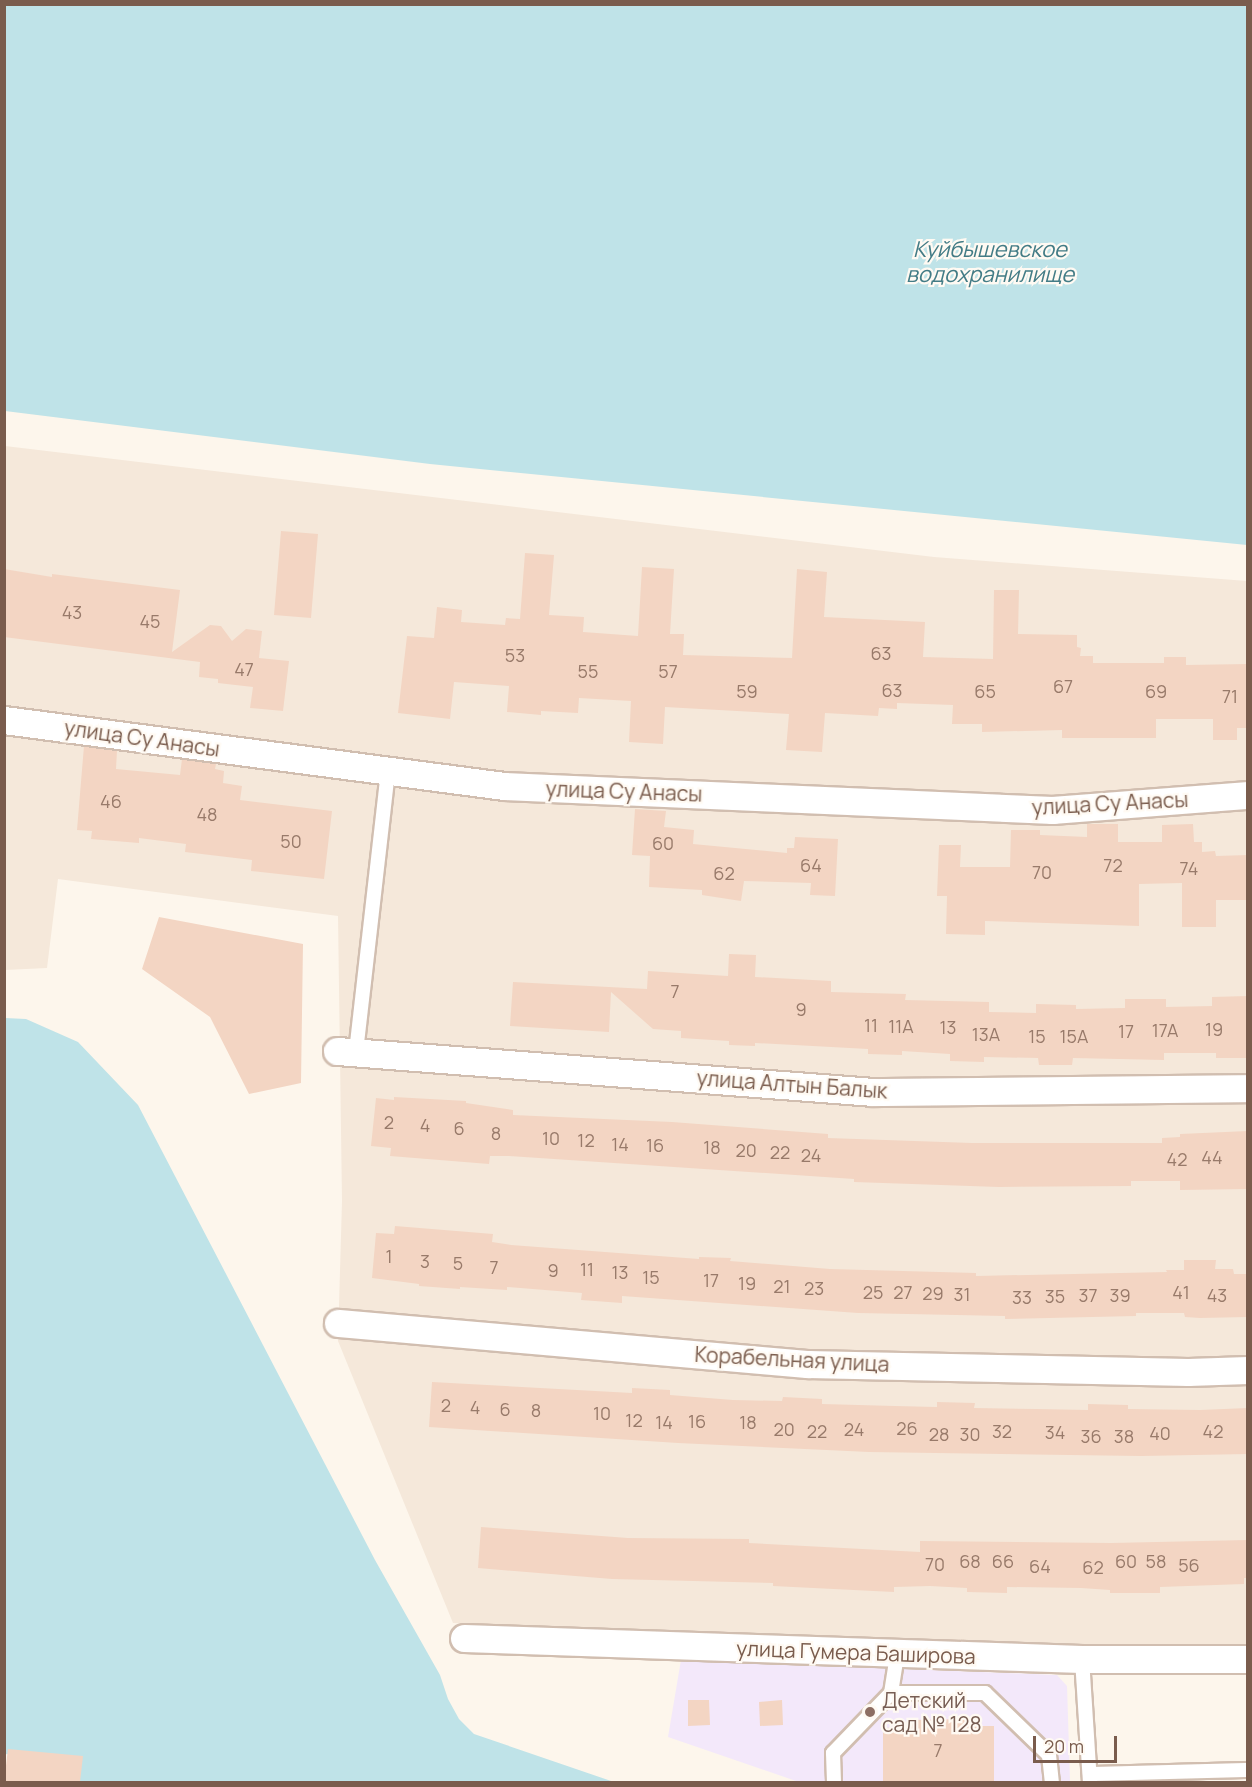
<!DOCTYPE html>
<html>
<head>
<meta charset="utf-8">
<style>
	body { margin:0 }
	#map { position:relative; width:1252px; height:1787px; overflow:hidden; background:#fdf6ec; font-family:Manrope,sans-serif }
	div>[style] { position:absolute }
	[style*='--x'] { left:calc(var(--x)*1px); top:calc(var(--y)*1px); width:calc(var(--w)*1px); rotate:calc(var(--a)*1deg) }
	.residential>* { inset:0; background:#f5e8da }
	.education>* { inset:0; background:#f3e8fa }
	.water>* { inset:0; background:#bfe3e8 }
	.building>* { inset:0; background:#f3d5c3 }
	.roads { filter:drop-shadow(2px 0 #d1beb0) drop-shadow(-2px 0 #d1beb0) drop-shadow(0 2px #d1beb0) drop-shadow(0 -2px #d1beb0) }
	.service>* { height:14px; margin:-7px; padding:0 7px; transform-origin:7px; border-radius:7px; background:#fff }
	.minor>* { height:27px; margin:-13.5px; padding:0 13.5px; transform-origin:13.5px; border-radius:13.5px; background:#fff }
	.dots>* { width:16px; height:16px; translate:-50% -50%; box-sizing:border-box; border:3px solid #fffaf3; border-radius:50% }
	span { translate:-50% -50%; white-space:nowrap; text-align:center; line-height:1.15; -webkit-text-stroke:4.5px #fffaf3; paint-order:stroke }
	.number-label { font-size:18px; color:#987a6a }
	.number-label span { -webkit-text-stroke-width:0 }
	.street-label { font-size:21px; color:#7a5c4d }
	.education-label { font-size:21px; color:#785e54 }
	.left { translate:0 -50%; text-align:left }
	.water-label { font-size:22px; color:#437c86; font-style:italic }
	.frame { position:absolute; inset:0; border:6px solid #7a5c4d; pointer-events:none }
	.scale { position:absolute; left:1033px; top:1736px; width:84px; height:27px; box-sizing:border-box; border:3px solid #7a5c4d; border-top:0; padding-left:8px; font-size:18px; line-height:21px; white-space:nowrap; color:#7a5c4d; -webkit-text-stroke:4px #fffaf3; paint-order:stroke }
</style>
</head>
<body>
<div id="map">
	<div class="residential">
		<div style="clip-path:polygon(5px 446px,934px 557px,1247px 581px,1247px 1644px,1071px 1653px,453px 1623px,338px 1341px,342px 1201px,338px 916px,58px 879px,47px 968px,5px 970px)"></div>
	</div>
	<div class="education">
		<div style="clip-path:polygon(681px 1660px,1057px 1675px,1067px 1686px,1070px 1782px,799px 1782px,668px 1737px)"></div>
	</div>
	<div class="water">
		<div style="clip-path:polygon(5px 4px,1247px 5px,1247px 545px,430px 464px,5px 411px)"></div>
		<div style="clip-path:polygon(5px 1018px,26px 1019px,78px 1042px,138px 1105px,375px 1560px,440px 1675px,448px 1699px,459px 1719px,474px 1734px,614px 1782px,79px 1782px,78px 1778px,40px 1757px,5px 1754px)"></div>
	</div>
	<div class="building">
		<div style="clip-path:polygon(281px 531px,318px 534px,311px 618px,274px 615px)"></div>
		<div style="clip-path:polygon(525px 553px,554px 555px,549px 615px,584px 617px,583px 632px,638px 636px,642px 567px,674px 569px,670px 634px,684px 634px,683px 655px,792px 658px,797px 569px,827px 572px,824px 617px,925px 622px,923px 657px,993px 659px,994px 590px,1019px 590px,1018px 634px,1077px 635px,1077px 647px,1081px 648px,1080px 656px,1093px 656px,1093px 663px,1164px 663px,1164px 657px,1186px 657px,1186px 665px,1248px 664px,1248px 728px,1237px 728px,1237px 740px,1213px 740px,1213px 719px,1156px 719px,1156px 738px,1062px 738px,1062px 730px,982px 732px,982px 724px,952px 724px,953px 705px,897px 703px,897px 709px,879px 708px,878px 716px,825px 713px,822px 752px,786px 750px,789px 714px,665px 707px,663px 744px,629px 742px,631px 701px,579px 698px,578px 713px,541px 711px,541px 715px,507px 712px,509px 686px,454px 682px,450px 719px,398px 713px,407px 636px,434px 638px,437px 607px,462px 610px,461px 622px,505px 625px,506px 618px,520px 619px)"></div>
		<div style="clip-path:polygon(4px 569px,52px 577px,52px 574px,180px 590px,172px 652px,210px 625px,221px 626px,232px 641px,246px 629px,262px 631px,259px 658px,289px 661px,283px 711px,250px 708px,253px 687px,218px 683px,218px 679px,199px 677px,200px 662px,4px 637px)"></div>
		<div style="clip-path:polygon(84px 746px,117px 751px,116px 769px,180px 775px,182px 759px,216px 764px,215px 769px,224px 771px,223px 783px,242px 786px,240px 800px,332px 811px,324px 879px,251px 871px,252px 860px,185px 852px,186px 844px,139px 838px,139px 843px,91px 839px,92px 831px,77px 830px)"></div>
		<div style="clip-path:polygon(635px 809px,666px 811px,664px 827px,694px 830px,693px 844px,787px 853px,787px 848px,794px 848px,795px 837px,838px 839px,835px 896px,810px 895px,811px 883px,744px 881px,741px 901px,702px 895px,702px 890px,649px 887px,650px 856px,632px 855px)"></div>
		<div style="clip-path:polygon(1087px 824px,1118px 824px,1118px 842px,1162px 842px,1162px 825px,1193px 824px,1194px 842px,1202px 842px,1202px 852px,1215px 851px,1216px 856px,1248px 855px,1248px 900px,1216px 900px,1216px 927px,1182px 927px,1182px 883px,1139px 884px,1139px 926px,985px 921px,985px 935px,946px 934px,947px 896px,937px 896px,939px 845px,961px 845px,960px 867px,1010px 867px,1011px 830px,1040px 830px,1040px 835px,1087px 837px)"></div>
		<div style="clip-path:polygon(159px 917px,303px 944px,301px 1083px,249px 1094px,210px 1017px,142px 969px)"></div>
		<div style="clip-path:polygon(729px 954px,756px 955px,755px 977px,831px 981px,831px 992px,906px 994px,905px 1000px,989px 1002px,989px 1012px,1036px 1013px,1036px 1004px,1076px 1005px,1076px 1009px,1125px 1008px,1125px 999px,1166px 999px,1166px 1007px,1212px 1006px,1212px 997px,1248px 996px,1248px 1058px,1216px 1058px,1216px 1053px,1164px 1053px,1164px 1060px,1073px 1058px,1072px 1065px,1039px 1065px,1038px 1058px,984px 1057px,984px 1062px,950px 1061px,950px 1054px,902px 1051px,902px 1055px,868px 1054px,868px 1049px,755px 1043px,755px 1046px,729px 1045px,729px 1041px,681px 1038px,681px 1031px,653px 1029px,611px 992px,609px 1032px,510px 1026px,513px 982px,647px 989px,648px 971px,728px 976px)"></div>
		<div style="clip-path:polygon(394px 1097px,466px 1101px,466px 1103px,513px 1110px,513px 1115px,672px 1122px,828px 1134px,828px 1138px,972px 1143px,1162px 1143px,1162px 1138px,1180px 1137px,1180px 1134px,1248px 1131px,1248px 1189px,1180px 1190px,1180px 1181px,1131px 1181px,1131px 1186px,999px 1187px,854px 1182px,854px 1179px,509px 1156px,490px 1156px,489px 1164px,390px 1156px,391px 1148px,371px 1146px,376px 1098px,394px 1100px)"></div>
		<div style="clip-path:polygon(395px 1226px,493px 1234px,492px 1242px,511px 1245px,699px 1259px,699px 1257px,731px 1258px,730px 1261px,830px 1269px,976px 1273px,976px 1276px,1167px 1272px,1166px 1270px,1184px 1270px,1184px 1260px,1216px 1260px,1215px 1269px,1233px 1269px,1234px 1274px,1248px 1274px,1248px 1317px,1200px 1318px,1185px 1317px,1184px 1313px,1136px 1313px,1136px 1316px,1005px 1319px,1005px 1316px,858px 1313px,622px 1296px,622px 1303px,581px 1300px,582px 1293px,507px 1287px,507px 1290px,460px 1287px,460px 1289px,419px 1286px,419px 1284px,372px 1278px,376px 1233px,394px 1234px)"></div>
		<div style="clip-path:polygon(432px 1382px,632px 1393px,632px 1388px,670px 1390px,670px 1395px,733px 1400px,782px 1401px,783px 1397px,822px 1399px,822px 1404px,895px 1406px,937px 1407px,937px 1402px,975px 1403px,974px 1408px,1036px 1409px,1088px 1410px,1088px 1404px,1128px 1405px,1128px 1409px,1200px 1410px,1248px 1408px,1248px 1454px,1141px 1456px,869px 1452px,678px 1443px,429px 1427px)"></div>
		<div style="clip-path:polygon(481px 1527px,628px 1538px,749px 1539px,749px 1543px,920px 1552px,920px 1541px,1111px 1543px,1248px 1540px,1248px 1578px,1244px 1578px,1244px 1584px,1160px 1587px,1160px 1593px,1110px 1593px,1110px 1590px,1081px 1588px,1007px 1587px,1007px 1593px,967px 1592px,967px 1588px,930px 1586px,894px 1587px,894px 1592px,773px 1586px,773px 1583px,612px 1579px,478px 1568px)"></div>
		<div style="clip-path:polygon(688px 1700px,709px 1700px,710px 1725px,688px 1726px)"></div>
		<div style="clip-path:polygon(782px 1700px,783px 1725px,760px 1726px,759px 1702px)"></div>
		<div style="clip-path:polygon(967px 1719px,968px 1726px,994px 1726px,994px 1782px,883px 1782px,883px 1728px,909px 1727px,909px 1720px)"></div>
		<div style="clip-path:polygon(8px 1749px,83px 1756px,80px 1782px,4px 1782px)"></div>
	</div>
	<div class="roads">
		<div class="service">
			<div style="--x:356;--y:1052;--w:283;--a:-83.5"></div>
			<div style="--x:1082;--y:1659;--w:123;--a:86.3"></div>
			<div style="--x:891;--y:1693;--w:94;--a:0"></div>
			<div style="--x:985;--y:1693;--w:89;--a:44.1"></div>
			<div style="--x:1049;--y:1755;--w:27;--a:84"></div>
			<div style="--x:1090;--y:1774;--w:158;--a:-1.5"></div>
			<div style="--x:834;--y:1782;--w:29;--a:-92"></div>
			<div style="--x:833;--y:1753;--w:83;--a:-46"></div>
			<div style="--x:891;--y:1693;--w:39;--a:-81"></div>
		</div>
		<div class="minor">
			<div style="--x:4;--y:720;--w:504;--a:7.52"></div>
			<div style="--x:504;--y:786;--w:549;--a:2.51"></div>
			<div style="--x:1052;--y:810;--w:197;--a:-4.4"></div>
			<div style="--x:337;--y:1051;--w:538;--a:4.37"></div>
			<div style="--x:873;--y:1092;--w:375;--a:-0.6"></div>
			<div style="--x:338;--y:1323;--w:471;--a:5"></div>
			<div style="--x:807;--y:1364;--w:381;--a:1.2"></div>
			<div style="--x:1188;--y:1372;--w:60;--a:-1.9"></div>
			<div style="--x:464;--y:1638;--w:618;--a:1.95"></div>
			<div style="--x:1082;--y:1659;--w:166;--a:0"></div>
		</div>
	</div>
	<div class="dots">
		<div style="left:870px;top:1712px;background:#8d6e63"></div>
	</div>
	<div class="number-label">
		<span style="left:72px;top:612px">43</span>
		<span style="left:150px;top:621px">45</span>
		<span style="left:881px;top:653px">63</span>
		<span style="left:515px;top:655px">53</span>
		<span style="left:244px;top:669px">47</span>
		<span style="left:588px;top:671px">55</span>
		<span style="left:668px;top:671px">57</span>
		<span style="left:1063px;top:686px">67</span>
		<span style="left:892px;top:690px">63</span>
		<span style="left:747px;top:691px">59</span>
		<span style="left:985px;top:691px">65</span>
		<span style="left:1156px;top:691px">69</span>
		<span style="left:1230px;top:696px">71</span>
		<span style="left:111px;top:801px">46</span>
		<span style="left:207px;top:814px">48</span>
		<span style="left:291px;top:841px">50</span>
		<span style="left:663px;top:843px">60</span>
		<span style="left:811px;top:865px">64</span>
		<span style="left:1113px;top:865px">72</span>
		<span style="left:1189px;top:868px">74</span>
		<span style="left:1042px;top:872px">70</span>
		<span style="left:724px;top:873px">62</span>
		<span style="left:675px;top:991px">7</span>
		<span style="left:801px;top:1009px">9</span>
		<span style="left:871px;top:1025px">11</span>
		<span style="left:901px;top:1026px">11А</span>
		<span style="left:948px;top:1027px">13</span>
		<span style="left:1214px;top:1029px">19</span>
		<span style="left:1165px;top:1030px">17А</span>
		<span style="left:1126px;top:1031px">17</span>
		<span style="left:986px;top:1034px">13А</span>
		<span style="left:1037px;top:1036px">15</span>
		<span style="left:1074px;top:1036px">15А</span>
		<span style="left:389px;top:1122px">2</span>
		<span style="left:425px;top:1125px">4</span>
		<span style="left:459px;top:1128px">6</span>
		<span style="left:496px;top:1133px">8</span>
		<span style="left:551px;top:1138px">10</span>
		<span style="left:586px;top:1140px">12</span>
		<span style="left:620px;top:1144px">14</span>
		<span style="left:655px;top:1145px">16</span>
		<span style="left:712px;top:1147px">18</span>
		<span style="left:746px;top:1150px">20</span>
		<span style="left:780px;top:1152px">22</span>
		<span style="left:811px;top:1155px">24</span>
		<span style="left:1212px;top:1157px">44</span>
		<span style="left:1177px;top:1159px">42</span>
		<span style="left:389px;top:1256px">1</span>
		<span style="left:425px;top:1261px">3</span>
		<span style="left:458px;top:1263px">5</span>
		<span style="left:494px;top:1267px">7</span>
		<span style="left:587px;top:1269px">11</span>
		<span style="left:553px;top:1270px">9</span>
		<span style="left:620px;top:1272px">13</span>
		<span style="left:651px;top:1277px">15</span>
		<span style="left:711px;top:1280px">17</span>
		<span style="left:747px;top:1283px">19</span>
		<span style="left:782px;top:1286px">21</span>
		<span style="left:814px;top:1288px">23</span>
		<span style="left:873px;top:1292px">25</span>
		<span style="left:903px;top:1292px">27</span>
		<span style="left:1181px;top:1292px">41</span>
		<span style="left:933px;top:1293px">29</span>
		<span style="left:962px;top:1294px">31</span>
		<span style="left:1088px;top:1295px">37</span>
		<span style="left:1120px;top:1295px">39</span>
		<span style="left:1217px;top:1295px">43</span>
		<span style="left:1055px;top:1296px">35</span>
		<span style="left:1022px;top:1297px">33</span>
		<span style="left:446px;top:1405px">2</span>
		<span style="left:475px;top:1407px">4</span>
		<span style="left:505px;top:1409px">6</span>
		<span style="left:536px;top:1410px">8</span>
		<span style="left:602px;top:1413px">10</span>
		<span style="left:634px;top:1420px">12</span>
		<span style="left:697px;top:1421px">16</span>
		<span style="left:664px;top:1422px">14</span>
		<span style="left:748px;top:1422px">18</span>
		<span style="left:907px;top:1428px">26</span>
		<span style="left:784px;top:1429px">20</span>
		<span style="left:854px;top:1429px">24</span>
		<span style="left:817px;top:1431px">22</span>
		<span style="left:1002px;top:1431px">32</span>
		<span style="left:1213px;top:1431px">42</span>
		<span style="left:1055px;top:1432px">34</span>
		<span style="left:1160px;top:1433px">40</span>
		<span style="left:939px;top:1434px">28</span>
		<span style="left:970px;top:1434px">30</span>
		<span style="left:1091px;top:1436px">36</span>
		<span style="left:1124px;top:1436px">38</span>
		<span style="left:970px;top:1561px">68</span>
		<span style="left:1003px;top:1561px">66</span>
		<span style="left:1126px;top:1561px">60</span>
		<span style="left:1156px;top:1561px">58</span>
		<span style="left:935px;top:1564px">70</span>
		<span style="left:1189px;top:1565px">56</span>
		<span style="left:1040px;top:1566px">64</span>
		<span style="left:1093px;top:1567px">62</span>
		<span style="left:938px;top:1750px">7</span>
	</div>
	<div class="street-label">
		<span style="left:142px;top:738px;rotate:8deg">улица Су Анасы</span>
		<span style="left:624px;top:791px;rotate:2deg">улица Су Анасы</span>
		<span style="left:1110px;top:803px;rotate:-3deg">улица Су Анасы</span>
		<span style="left:792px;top:1084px;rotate:4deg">улица Алтын Балык</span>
		<span style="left:792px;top:1359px;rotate:3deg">Корабельная улица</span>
		<span style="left:856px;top:1652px;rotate:2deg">улица Гумера Баширова</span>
	</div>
	<div class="education-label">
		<span class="left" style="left:882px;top:1712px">Детский<br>сад № 128</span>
	</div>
	<div class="water-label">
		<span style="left:990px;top:262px">Куйбышевское<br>водохранилище</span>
	</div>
	<div class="frame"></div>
	<div class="scale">20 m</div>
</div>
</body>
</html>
